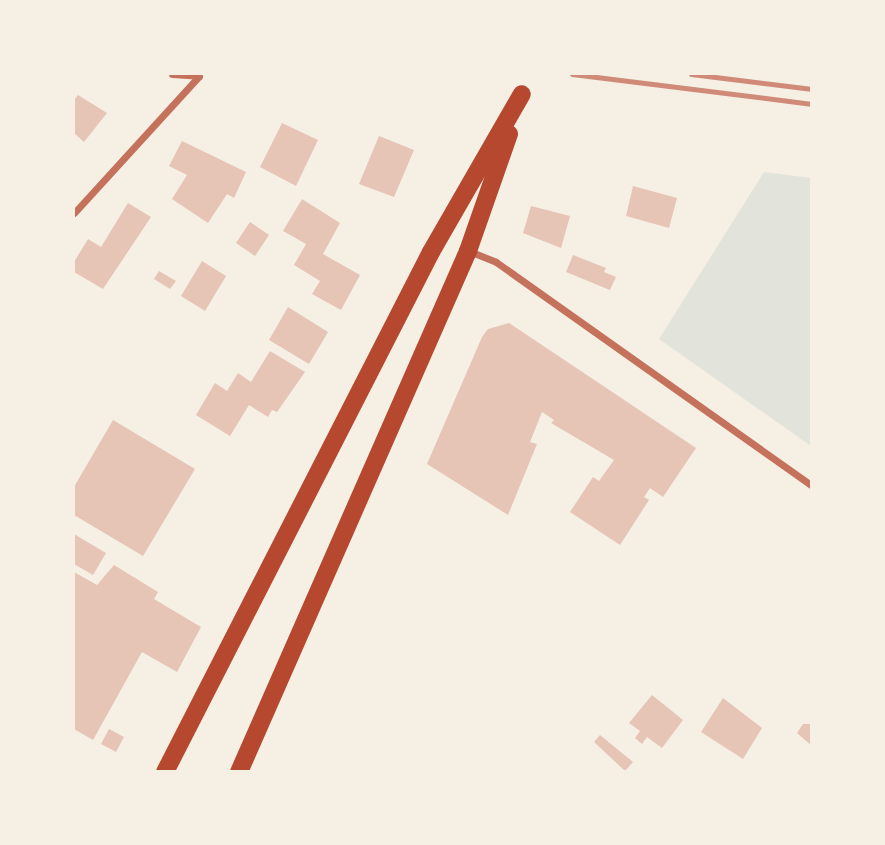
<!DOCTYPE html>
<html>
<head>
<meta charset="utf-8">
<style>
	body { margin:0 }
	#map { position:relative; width:885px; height:845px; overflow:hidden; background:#f6efe4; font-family:Jost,sans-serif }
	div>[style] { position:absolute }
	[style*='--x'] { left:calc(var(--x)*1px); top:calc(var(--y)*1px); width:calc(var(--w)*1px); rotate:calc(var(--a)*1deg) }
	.green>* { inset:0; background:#e2e4dc }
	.building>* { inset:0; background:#e6c5b7 }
	.minor>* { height:7px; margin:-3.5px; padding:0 3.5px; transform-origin:3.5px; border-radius:3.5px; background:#c5725c }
	.primary>* { height:18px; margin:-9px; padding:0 9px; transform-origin:9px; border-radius:9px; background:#b5482f }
	.rail>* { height:5px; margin:-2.5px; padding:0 2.5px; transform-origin:2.5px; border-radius:2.5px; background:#cf8b77 }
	span { translate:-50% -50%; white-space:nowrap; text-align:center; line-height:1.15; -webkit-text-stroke:5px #f6efe4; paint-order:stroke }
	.frame { position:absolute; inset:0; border:75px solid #f6efe4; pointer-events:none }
</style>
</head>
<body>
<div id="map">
	<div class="green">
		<div style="clip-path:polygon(764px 172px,811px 178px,811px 446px,659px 339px)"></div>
	</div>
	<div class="building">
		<div style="clip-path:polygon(78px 95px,107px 113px,84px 142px,74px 133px,74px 100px)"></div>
		<div style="clip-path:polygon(282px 123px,318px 140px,296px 186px,260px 167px)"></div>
		<div style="clip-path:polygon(379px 136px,414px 150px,394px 197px,359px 184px)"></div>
		<div style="clip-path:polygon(182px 141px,246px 172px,234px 198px,227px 194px,208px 223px,172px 199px,187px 175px,169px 166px)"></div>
		<div style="clip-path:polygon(633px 186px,677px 198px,669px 228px,626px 216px)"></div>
		<div style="clip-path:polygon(302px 199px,340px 223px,323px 254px,360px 275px,341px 310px,312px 294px,320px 281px,294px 265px,306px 244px,283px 231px)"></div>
		<div style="clip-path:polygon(128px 203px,151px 217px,103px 289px,74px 272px,74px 262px,88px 239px,101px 247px)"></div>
		<div style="clip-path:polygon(531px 206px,570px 216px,561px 248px,523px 233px)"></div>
		<div style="clip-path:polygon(250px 222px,269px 235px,255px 256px,236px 243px)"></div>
		<div style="clip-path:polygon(573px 255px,606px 268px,604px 272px,616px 277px,610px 290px,566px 272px)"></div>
		<div style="clip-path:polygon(202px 261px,226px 276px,205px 311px,181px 296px)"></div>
		<div style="clip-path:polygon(159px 271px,176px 281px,170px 289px,154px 279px)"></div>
		<div style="clip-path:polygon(288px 307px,328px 332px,309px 364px,269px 340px)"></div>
		<div style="clip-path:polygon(509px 323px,696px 448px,663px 497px,650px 488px,644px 497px,649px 500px,620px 545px,570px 512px,593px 477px,599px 481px,614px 460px,551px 423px,554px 420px,542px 412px,530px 442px,537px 444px,508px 515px,427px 464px,482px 337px,488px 329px)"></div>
		<div style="clip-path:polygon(270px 351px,305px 372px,277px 412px,272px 410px,268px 417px,249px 405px,230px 436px,196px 415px,215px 383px,227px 391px,238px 373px,251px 382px)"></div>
		<div style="clip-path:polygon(113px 420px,195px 469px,143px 556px,74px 515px,74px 487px)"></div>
		<div style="clip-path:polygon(74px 534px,106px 553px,93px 575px,74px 564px)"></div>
		<div style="clip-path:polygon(114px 565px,158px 592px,154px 599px,201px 627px,177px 672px,142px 652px,93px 740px,74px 729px,74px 572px,97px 585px)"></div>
		<div style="clip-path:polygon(652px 695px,683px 720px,662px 748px,647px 737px,642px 744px,635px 738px,640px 731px,629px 723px)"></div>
		<div style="clip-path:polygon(723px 698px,762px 728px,743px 759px,701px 732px)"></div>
		<div style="clip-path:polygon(803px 724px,812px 724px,812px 746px,797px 733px)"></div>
		<div style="clip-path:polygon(109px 729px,124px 737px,116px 752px,101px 744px)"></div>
		<div style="clip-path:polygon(600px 735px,633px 762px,625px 771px,594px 742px)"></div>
	</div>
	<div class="minor">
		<div style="--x:172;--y:74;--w:27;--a:4"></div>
		<div style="--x:74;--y:213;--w:185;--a:-47.6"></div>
		<div style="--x:469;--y:251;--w:29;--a:22"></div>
		<div style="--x:496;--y:262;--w:387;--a:35.3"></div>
	</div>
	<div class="primary">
		<div style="--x:165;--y:772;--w:584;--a:-62.91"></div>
		<div style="--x:431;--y:252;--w:182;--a:-60.1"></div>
		<div style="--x:239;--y:772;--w:569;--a:-66.27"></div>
		<div style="--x:468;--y:251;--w:124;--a:-70.7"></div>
	</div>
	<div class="rail">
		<div style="--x:572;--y:74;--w:242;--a:7.1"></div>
		<div style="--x:691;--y:74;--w:122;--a:7.1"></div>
	</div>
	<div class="frame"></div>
</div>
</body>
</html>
